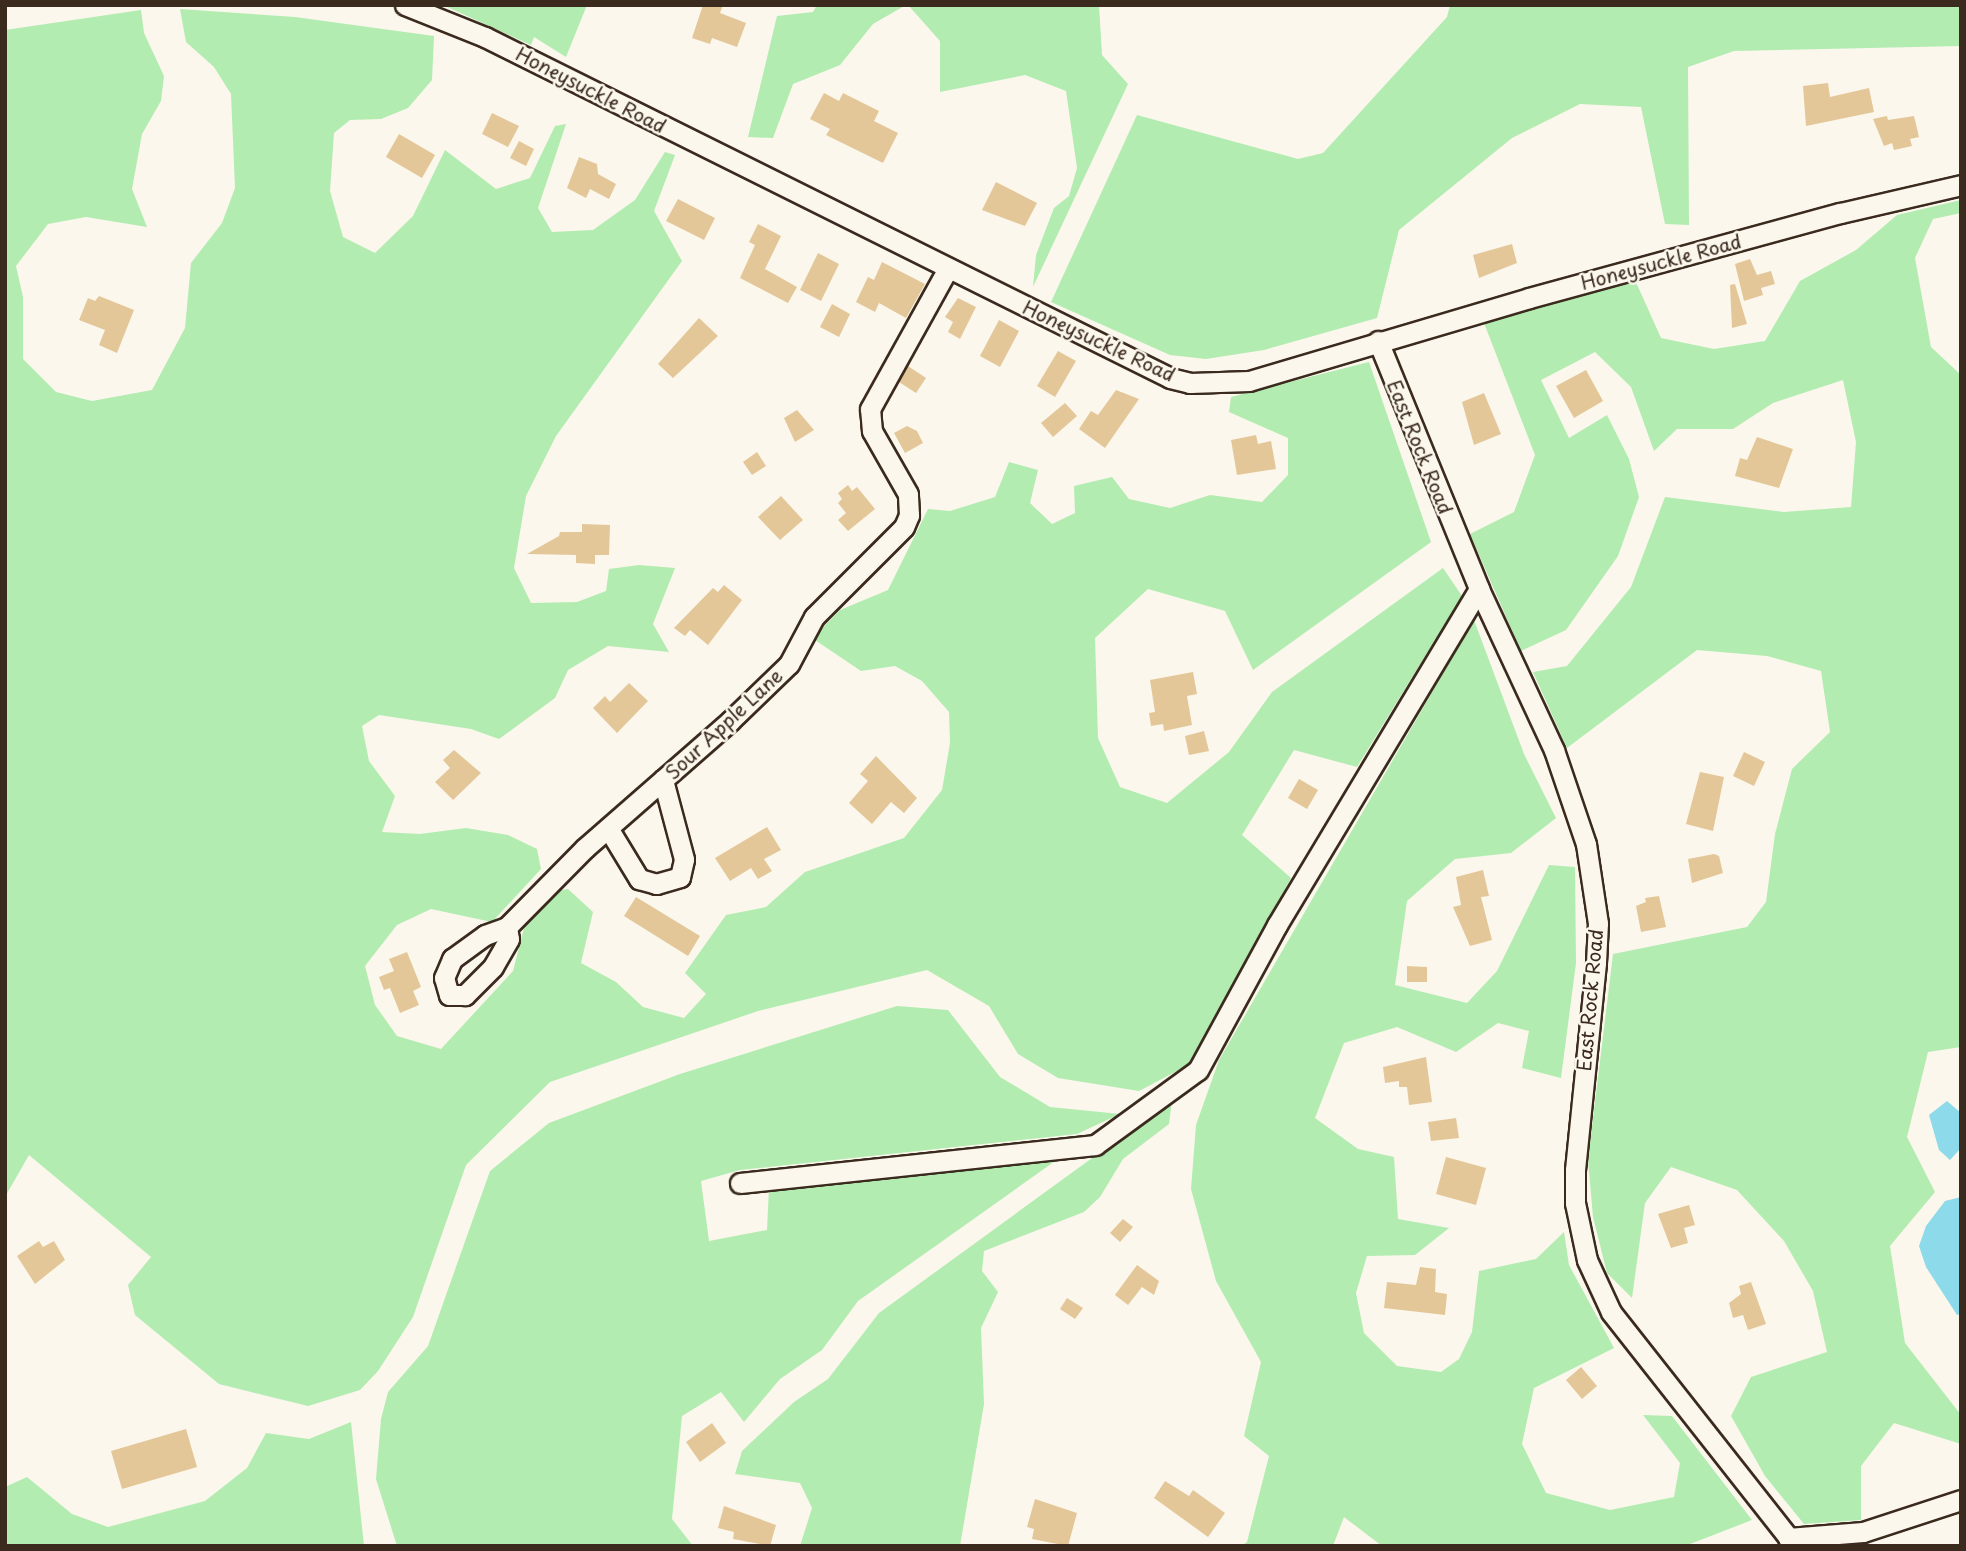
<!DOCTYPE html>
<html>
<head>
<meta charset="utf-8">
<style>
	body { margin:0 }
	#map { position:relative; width:1966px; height:1551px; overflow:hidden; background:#fbf7ec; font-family:"Playpen Sans",sans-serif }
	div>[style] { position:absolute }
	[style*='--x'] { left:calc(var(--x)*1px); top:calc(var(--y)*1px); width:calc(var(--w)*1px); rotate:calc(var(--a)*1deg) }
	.green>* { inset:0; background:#b2ecb1 }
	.water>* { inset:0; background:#8cdaea }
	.building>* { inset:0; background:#e4c798 }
	.roads { filter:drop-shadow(2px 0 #3b2a1e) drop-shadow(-2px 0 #3b2a1e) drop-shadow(0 2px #3b2a1e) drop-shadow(0 -2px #3b2a1e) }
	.minor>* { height:19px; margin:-9.5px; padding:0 9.5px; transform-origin:9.5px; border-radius:9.5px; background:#fbf7ec }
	span { translate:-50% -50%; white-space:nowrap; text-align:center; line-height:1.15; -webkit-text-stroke:5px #fbf7ec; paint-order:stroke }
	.street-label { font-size:19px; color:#3b2a1e }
	.frame { position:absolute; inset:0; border:7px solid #3b2a1e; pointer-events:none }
</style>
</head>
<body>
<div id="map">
	<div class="green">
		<div style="clip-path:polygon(443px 5px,587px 5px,566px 57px,534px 37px,531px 45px)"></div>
		<div style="clip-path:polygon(817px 5px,906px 5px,873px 24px,840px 65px,793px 84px,773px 138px,748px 137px,777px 16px,813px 12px)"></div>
		<div style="clip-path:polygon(908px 5px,1099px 5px,1102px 55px,1128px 84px,1033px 287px,1036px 255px,1054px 208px,1069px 196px,1077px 168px,1066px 91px,1025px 75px,940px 92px,940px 41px)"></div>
		<div style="clip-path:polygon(1450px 5px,1961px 5px,1961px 46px,1734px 51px,1688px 67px,1689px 225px,1665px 224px,1641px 107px,1580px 104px,1512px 138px,1399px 230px,1377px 318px,1264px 350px,1206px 359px,1170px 355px,1051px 302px,1137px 115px,1298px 159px,1323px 153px,1447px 17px)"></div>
		<div style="clip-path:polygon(180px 9px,295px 17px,434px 36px,432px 80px,408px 108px,381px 119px,350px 120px,334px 133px,330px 191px,343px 237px,375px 253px,413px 216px,445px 150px,496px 189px,530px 178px,555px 126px,566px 124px,538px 208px,552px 232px,593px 230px,635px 200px,665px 152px,675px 155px,654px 211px,682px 261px,556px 436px,526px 496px,514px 568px,531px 603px,577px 602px,606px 591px,609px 569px,639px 565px,675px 568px,653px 624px,669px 652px,608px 646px,568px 670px,555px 698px,499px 739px,471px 729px,379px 715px,362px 726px,369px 761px,395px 796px,382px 832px,420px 834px,466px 828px,508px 835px,537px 849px,541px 869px,492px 922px,431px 909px,397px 925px,365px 966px,375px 1005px,397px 1036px,441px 1049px,513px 971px,524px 928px,555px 891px,568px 889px,593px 912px,581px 963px,616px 982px,643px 1007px,684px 1018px,706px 994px,685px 973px,726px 915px,766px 907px,805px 872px,904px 838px,942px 790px,950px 743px,949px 712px,922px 681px,895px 666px,861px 671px,812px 638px,840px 610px,888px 590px,928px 509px,950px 511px,995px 497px,1009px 462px,1038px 470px,1030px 503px,1052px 524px,1075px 513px,1074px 486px,1112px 477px,1129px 499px,1170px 508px,1210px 495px,1262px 502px,1288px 475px,1288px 438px,1229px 412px,1231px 397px,1369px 362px,1431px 542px,1253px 670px,1225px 611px,1148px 589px,1095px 638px,1098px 738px,1120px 787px,1167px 803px,1229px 752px,1272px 692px,1443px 568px,1462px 596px,1357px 767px,1294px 750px,1242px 835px,1291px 878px,1192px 1063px,1139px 1091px,1058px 1078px,1018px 1054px,989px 1006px,927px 970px,758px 1011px,550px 1082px,466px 1165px,413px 1317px,378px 1371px,360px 1390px,308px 1406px,219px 1384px,135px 1315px,128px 1285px,151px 1257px,29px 1155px,5px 1197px,5px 30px,141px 10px,144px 33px,164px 76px,161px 101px,142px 134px,132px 189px,147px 227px,86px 217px,48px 224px,16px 266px,23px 297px,23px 359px,56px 392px,92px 401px,152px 390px,185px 328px,191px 263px,222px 223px,235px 188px,231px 94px,214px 67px,186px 42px)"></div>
		<div style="clip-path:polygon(1961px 200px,1961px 213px,1933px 219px,1915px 258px,1931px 347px,1961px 375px,1961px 1047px,1928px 1052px,1907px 1137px,1935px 1192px,1890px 1246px,1905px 1343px,1961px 1415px,1961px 1444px,1894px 1423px,1861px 1466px,1861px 1520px,1804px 1524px,1765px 1476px,1731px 1416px,1751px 1377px,1827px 1352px,1813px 1291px,1784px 1241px,1737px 1190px,1671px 1167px,1645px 1203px,1632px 1298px,1607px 1273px,1593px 1217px,1588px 1160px,1613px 954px,1747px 927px,1766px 902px,1775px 834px,1792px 769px,1830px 732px,1821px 671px,1767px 656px,1697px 650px,1567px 748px,1533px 672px,1567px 666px,1631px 587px,1665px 497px,1784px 512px,1851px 507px,1856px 442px,1843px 380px,1773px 403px,1733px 429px,1677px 429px,1654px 451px,1631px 387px,1595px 352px,1541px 380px,1569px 438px,1607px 415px,1629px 459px,1639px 497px,1618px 556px,1566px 630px,1521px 651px,1470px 534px,1514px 512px,1535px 455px,1484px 323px,1635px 280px,1661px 338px,1714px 349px,1765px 341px,1800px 281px,1856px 250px,1897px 215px)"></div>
		<div style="clip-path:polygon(1474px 620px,1524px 754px,1556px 818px,1511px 853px,1455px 859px,1407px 901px,1395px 985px,1467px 1003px,1497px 971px,1549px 865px,1575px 867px,1576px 963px,1561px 1078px,1522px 1068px,1529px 1031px,1498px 1023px,1456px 1052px,1397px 1027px,1344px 1043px,1315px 1118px,1358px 1149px,1394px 1157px,1398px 1219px,1449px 1228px,1415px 1255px,1367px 1256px,1356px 1293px,1364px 1333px,1397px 1366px,1441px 1372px,1459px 1359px,1472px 1332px,1479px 1271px,1536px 1259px,1564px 1232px,1569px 1265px,1614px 1348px,1534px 1388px,1522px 1444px,1546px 1493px,1610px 1510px,1674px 1497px,1680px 1463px,1643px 1415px,1672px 1416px,1752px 1520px,1685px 1546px,1382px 1546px,1344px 1517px,1333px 1546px,1241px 1546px,1247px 1542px,1269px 1456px,1244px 1436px,1261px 1362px,1216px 1281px,1191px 1189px,1196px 1125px,1219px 1060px)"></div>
		<div style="clip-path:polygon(897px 1006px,948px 1010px,1000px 1077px,1050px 1107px,1120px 1114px,1077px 1134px,740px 1170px,701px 1181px,709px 1241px,767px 1230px,769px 1188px,1058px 1159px,858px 1301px,822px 1350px,780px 1379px,744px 1422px,721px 1392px,682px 1416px,672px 1519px,693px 1546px,397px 1546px,376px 1479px,381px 1419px,388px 1392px,428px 1346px,490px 1171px,549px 1123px,680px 1074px)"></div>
		<div style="clip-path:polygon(1173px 1092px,1169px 1124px,1123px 1159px,1100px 1197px,1084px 1212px,984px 1251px,982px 1271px,998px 1292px,981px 1328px,984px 1404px,960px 1546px,800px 1546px,812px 1508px,800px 1483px,735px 1474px,742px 1451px,794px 1402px,828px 1379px,879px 1313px,1099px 1153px)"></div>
		<div style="clip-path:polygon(351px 1422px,364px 1546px,5px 1546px,5px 1487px,27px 1477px,72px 1514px,108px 1527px,205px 1501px,247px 1468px,266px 1433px,309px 1439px)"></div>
	</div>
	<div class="water">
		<div style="clip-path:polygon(1947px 1101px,1961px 1113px,1961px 1148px,1950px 1160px,1939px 1150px,1929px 1115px)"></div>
		<div style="clip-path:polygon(1961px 1197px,1961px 1314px,1957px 1315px,1926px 1267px,1919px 1246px,1926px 1226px,1945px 1201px)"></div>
	</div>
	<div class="building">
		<div style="clip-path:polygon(703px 5px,723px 5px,720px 13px,746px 23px,737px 47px,712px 38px,710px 44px,692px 38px)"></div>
		<div style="clip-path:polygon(1828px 83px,1830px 97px,1869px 88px,1874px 112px,1806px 126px,1803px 86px)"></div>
		<div style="clip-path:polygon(824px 93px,839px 101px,843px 93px,879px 111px,874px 121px,898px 133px,883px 163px,826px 135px,830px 129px,810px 119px)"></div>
		<div style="clip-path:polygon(492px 113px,519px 126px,508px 147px,482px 134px)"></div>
		<div style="clip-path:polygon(1887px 116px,1888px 120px,1914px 116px,1919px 137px,1910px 139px,1912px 146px,1894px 150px,1892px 143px,1884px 146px,1873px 119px)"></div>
		<div style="clip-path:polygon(399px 134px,435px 155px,422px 178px,386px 157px)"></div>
		<div style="clip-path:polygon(519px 141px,534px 149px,526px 166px,510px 158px)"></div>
		<div style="clip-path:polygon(579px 157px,597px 164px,598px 174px,616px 184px,609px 199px,590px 189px,586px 198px,567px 188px)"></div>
		<div style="clip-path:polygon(996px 182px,1037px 203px,1025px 226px,982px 210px)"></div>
		<div style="clip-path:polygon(678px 199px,715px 218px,704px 240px,666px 221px)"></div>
		<div style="clip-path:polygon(758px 224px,781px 236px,765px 269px,797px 287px,788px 303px,740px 278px,755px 245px,749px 242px)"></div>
		<div style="clip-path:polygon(1512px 244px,1517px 263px,1479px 278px,1473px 255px)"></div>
		<div style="clip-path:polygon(818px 253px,839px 264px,821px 301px,800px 290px)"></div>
		<div style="clip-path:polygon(1750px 259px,1757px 275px,1771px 271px,1775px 284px,1761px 288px,1763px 295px,1744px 301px,1735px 264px)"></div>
		<div style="clip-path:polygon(882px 262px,925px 284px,906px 318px,879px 303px,875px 312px,856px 302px,868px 277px,874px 280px)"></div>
		<div style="clip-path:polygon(1735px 284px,1747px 324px,1732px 328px,1730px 285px)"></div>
		<div style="clip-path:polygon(99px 296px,134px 310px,117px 353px,99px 345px,105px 330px,79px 320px,88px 298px,95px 301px)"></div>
		<div style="clip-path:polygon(958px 298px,976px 307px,960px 339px,948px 332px,953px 322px,945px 317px)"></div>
		<div style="clip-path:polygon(832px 304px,850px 314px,839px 337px,820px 327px)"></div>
		<div style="clip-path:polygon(699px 318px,718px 336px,673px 378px,658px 364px)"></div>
		<div style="clip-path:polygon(999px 320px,1019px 331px,1000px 367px,980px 356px)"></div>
		<div style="clip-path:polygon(1058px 351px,1076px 361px,1055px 397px,1037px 386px)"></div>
		<div style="clip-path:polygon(908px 366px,926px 378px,916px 393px,899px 382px)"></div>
		<div style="clip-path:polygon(1586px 370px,1603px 401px,1574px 418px,1556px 386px)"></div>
		<div style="clip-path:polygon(1116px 390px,1139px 399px,1105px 448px,1079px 429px,1091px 411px,1098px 415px)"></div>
		<div style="clip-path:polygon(1484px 393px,1501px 434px,1474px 445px,1462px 402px)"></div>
		<div style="clip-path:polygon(1065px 403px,1077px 416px,1053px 437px,1041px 423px)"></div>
		<div style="clip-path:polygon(797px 410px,814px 430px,795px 442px,784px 418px)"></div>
		<div style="clip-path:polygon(907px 426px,917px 431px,923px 443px,905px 453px,894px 433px)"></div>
		<div style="clip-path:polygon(1256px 435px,1258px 444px,1271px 441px,1276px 469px,1237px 475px,1231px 440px)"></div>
		<div style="clip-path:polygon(1757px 437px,1793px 449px,1779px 488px,1735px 476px,1740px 458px,1747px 460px)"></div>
		<div style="clip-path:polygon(757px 452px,766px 466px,752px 475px,743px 462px)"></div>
		<div style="clip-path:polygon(848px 485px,852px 491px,857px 487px,875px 509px,848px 531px,838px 520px,846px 513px,838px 503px,842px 499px,838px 493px)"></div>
		<div style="clip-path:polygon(781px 496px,803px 520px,780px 540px,758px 517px)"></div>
		<div style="clip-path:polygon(582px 524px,610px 525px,609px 555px,595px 555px,595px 564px,576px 563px,576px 555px,527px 554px,559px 536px,560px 532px,582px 532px)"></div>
		<div style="clip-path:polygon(724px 585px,742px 600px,708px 645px,690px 630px,685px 636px,674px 628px,713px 588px,718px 592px)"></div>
		<div style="clip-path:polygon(1193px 672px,1197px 694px,1187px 696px,1192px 725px,1164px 731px,1163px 724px,1151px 726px,1149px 713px,1155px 712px,1150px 680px)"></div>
		<div style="clip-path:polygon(629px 683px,648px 701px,617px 733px,593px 708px,605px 696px,610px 702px)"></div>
		<div style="clip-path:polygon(1204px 731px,1209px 751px,1189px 755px,1185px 736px)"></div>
		<div style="clip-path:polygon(454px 750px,481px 773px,453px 800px,435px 782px,450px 768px,443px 760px)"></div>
		<div style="clip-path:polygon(1744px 752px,1765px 762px,1754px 786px,1733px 776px)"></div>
		<div style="clip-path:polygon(876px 756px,917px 798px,904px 813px,891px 802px,872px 824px,849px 803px,868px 781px,860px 774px)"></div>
		<div style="clip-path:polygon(1700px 772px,1724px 777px,1713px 831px,1686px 824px)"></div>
		<div style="clip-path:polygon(1299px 779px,1318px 790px,1307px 809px,1288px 798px)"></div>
		<div style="clip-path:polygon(767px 827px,781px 850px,764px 859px,772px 871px,758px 879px,751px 868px,730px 881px,715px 858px)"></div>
		<div style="clip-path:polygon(1714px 854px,1719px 856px,1723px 873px,1692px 883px,1688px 859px)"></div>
		<div style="clip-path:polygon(1483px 870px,1489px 896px,1481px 897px,1492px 940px,1470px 946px,1453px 907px,1461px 905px,1456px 877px)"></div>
		<div style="clip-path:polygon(1659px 896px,1666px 927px,1641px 932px,1636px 906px,1646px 902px,1645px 898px)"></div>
		<div style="clip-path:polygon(636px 897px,700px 936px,688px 956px,624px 916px)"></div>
		<div style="clip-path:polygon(407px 952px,421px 987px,413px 991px,419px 1005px,400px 1013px,390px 988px,384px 990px,379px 977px,394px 971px,389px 959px)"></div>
		<div style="clip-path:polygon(1407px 966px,1427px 967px,1427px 982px,1407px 982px)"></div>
		<div style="clip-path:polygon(1426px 1057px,1432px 1102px,1409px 1105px,1407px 1087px,1399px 1087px,1399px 1081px,1385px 1083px,1383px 1067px)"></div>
		<div style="clip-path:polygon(1456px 1118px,1459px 1138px,1431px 1141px,1428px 1122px)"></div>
		<div style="clip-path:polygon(1446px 1157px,1486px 1168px,1476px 1205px,1436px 1194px)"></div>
		<div style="clip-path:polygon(1689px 1205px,1695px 1225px,1684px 1228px,1688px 1243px,1671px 1248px,1658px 1214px)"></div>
		<div style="clip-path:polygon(1123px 1219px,1133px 1227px,1120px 1242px,1110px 1233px)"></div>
		<div style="clip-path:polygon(39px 1241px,43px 1247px,54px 1241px,65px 1260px,35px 1284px,17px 1256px)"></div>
		<div style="clip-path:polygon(1137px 1265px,1159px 1281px,1154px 1295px,1142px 1287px,1128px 1305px,1115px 1295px)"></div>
		<div style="clip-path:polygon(1420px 1267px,1436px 1269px,1435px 1292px,1447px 1294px,1445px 1315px,1384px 1308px,1387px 1282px,1416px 1285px)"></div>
		<div style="clip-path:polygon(1751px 1282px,1766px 1324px,1748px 1330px,1743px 1315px,1733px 1318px,1729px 1303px,1741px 1294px,1739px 1286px)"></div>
		<div style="clip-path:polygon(1067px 1298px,1083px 1308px,1075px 1319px,1060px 1309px)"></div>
		<div style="clip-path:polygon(1581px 1367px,1597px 1386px,1582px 1399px,1566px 1380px)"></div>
		<div style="clip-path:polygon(712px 1423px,726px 1443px,700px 1462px,686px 1442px)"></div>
		<div style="clip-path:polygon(186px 1429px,197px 1467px,122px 1489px,111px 1451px)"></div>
		<div style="clip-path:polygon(1165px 1481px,1189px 1496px,1193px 1490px,1225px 1513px,1208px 1537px,1154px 1498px)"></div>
		<div style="clip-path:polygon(1035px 1499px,1077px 1513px,1068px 1546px,1032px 1539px,1034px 1529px,1027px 1527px)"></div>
		<div style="clip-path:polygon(724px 1506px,776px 1525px,770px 1546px,733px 1539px,734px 1532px,718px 1528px)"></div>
	</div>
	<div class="roads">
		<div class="minor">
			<div style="--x:405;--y:5;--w:86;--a:21.8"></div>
			<div style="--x:485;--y:37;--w:765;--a:26.46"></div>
			<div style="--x:1170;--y:378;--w:21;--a:14"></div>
			<div style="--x:1190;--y:383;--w:59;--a:-1.9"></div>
			<div style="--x:1249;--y:381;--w:292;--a:-16.5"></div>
			<div style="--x:1529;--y:298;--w:322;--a:-15.3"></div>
			<div style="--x:1840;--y:213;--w:124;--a:-13"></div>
			<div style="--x:1378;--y:341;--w:268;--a:67.8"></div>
			<div style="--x:1479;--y:589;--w:178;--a:65"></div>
			<div style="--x:1554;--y:750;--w:99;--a:71.2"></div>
			<div style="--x:1586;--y:844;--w:80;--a:81.4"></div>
			<div style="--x:1598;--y:923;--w:40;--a:92.9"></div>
			<div style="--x:1596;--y:963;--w:208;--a:95.8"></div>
			<div style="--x:1575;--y:1170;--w:33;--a:90"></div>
			<div style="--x:1575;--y:1203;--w:58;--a:78.1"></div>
			<div style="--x:1587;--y:1260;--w:57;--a:65.2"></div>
			<div style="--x:1611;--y:1312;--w:298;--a:51.8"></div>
			<div style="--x:608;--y:828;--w:60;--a:58.7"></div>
			<div style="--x:639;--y:879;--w:18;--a:16"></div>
			<div style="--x:656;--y:884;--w:25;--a:-16"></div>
			<div style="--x:680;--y:877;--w:18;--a:-77"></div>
			<div style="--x:684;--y:859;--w:82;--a:-104.9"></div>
			<div style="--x:507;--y:927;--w:12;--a:81"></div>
			<div style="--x:509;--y:939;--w:32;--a:120"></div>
			<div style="--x:493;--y:967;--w:40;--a:135"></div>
			<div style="--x:465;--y:995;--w:16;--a:180"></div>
			<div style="--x:449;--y:995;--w:18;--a:-106"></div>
			<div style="--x:444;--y:978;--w:21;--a:-67"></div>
			<div style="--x:452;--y:959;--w:41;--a:-36"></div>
			<div style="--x:485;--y:935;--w:23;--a:-20"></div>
			<div style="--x:507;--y:927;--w:111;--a:-45.4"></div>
			<div style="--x:585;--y:848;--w:193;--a:-41.2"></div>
			<div style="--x:730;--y:721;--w:82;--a:-44"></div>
			<div style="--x:789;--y:664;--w:53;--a:-62"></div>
			<div style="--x:814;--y:617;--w:127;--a:-45"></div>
			<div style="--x:904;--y:527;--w:13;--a:-67"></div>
			<div style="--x:909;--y:515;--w:21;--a:-93"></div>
			<div style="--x:908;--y:494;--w:73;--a:-119.7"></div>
			<div style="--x:872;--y:431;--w:22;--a:-95"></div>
			<div style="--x:870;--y:409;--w:161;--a:-61"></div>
			<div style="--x:740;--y:1183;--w:357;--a:-6.1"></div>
			<div style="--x:1095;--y:1145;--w:127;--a:-36.1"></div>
			<div style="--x:1198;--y:1070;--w:165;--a:-61.4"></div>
			<div style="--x:1277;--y:925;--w:392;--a:-59"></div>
			<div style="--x:1788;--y:1538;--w:75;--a:-4.6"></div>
			<div style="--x:1863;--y:1532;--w:103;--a:-18.1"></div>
		</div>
	</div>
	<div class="street-label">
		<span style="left:591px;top:90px;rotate:27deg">Honeysuckle Road</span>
		<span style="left:1661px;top:262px;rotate:-15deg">Honeysuckle Road</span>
		<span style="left:1099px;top:341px;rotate:25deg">Honeysuckle Road</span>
		<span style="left:1420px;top:447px;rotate:68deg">East Rock Road</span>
		<span style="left:724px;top:724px;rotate:-43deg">Sour Apple Lane</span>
		<span style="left:1590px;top:1000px;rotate:-85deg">East Rock Road</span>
	</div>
	<div class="frame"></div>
</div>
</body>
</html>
